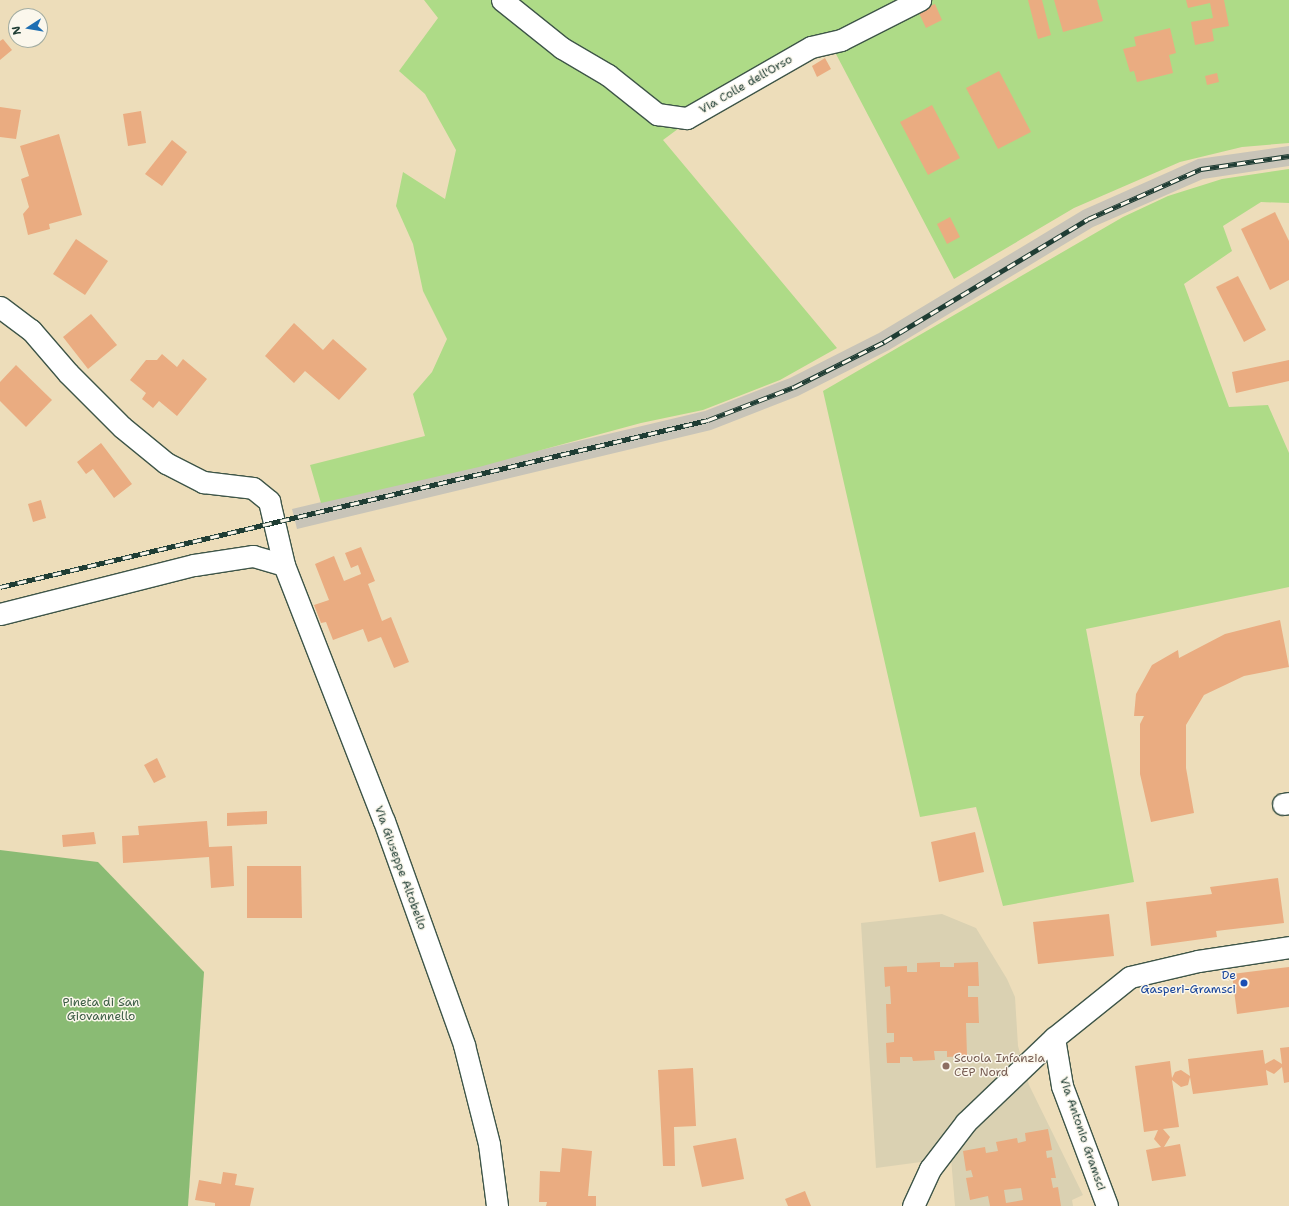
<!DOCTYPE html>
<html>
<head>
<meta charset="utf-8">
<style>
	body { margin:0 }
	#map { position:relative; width:1289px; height:1206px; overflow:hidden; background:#edddba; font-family:"Shantell Sans",sans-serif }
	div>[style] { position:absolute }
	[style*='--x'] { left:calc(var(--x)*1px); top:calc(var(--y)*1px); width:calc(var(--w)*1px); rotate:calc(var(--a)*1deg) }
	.built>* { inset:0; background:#dad1b2 }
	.industrial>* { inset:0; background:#c8c4b8 }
	.green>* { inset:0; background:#aedb87 }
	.forest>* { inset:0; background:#8abb74 }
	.building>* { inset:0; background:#eaac81 }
	.roads { filter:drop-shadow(1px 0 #3e5548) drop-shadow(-1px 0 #3e5548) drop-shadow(0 1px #3e5548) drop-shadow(0 -1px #3e5548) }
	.minor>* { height:21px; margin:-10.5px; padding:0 10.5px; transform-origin:10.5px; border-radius:10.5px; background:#fff }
	.rail>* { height:4.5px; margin-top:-2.25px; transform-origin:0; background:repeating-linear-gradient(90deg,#fbf7ec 0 9px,#1f3d34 0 18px); box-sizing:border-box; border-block:1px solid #1f3d34 }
	.dots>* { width:11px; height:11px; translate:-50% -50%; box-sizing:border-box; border:2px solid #fbf7ec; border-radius:50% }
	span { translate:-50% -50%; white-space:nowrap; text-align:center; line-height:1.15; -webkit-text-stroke:3px #fbf7ec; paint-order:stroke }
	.street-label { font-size:12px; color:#1f3d34 }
	.transit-label { font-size:12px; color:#164399 }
	.right { translate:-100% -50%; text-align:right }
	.park-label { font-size:12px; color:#3c5d45 }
	.education-label { font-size:12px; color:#785e54 }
	.left { translate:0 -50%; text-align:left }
	.north { position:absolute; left:8px; top:8px; width:40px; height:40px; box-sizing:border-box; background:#fbf7ec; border:1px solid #a3ada2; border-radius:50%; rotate:258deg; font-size:11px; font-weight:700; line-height:16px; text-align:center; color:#1f3d34 }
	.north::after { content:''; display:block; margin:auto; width:14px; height:18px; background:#1f6fb2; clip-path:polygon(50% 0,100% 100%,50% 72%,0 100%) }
</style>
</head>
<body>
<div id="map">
	<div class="built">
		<div style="clip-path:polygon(942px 914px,976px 928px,1007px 979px,1015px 997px,1018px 1046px,1029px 1085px,1083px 1195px,1072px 1200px,1073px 1206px,955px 1206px,951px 1158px,876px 1168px,861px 923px)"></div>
	</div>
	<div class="industrial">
		<div style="clip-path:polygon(1289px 146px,1289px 166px,1203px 179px,1093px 227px,889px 350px,798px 396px,711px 430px,297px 529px,292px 509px,705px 411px,790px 378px,879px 333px,1083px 210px,1198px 159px)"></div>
	</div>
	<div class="green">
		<div style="clip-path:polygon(424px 0,1289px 0,1289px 143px,1242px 147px,1180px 162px,1074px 208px,954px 279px,826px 35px,778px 55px,663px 140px,837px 348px,780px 380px,703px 410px,641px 423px,479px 467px,321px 503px,310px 465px,425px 436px,413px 394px,432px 372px,447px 339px,423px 291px,413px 244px,396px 206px,403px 172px,445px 199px,456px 150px,425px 94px,399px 71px,438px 18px)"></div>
		<div style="clip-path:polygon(1289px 169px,1289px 203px,1261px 202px,1223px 226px,1232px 251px,1184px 284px,1229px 407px,1268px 405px,1289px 453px,1289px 587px,1086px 629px,1134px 882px,1003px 906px,976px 807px,920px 817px,823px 391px,1123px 217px,1168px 196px,1222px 179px)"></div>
	</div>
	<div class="forest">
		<div style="clip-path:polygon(0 850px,98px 862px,204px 972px,188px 1206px,0 1206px)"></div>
	</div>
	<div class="building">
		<div style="clip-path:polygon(1028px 0,1042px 0,1051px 35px,1038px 39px)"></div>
		<div style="clip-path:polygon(1054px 0,1097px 0,1103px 21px,1063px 32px)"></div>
		<div style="clip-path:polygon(1186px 0,1224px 0,1229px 26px,1212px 29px,1214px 41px,1195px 45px,1191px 22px,1213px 18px,1210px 3px,1188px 8px)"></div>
		<div style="clip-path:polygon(935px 4px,942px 20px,926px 28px,918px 11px)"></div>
		<div style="clip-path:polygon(1170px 28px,1176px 53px,1169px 55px,1173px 73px,1137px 82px,1134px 71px,1130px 72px,1123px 49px,1136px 46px,1134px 37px)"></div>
		<div style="clip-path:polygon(3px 39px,12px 50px,0 60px,0 41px)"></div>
		<div style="clip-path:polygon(825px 58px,831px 69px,817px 77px,812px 66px)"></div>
		<div style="clip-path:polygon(999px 71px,1031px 132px,998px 149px,966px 88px)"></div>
		<div style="clip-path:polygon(1217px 73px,1219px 82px,1207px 85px,1205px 76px)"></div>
		<div style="clip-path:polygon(932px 105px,960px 158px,928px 175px,900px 122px)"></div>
		<div style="clip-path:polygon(0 107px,21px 110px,16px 139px,0 137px)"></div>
		<div style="clip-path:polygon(141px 111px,146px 143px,128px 146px,123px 114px)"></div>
		<div style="clip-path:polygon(59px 134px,82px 215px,49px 224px,50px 229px,28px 235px,23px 214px,29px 207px,21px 179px,29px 176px,20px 146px)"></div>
		<div style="clip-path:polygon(172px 140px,187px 152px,162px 186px,145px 174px)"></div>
		<div style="clip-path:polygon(1275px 212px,1289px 241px,1289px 280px,1270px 290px,1241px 229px)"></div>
		<div style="clip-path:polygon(950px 217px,960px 237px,947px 244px,937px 224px)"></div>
		<div style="clip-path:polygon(76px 239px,108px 261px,85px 295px,53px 274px)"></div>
		<div style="clip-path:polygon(1238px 276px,1266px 330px,1244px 342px,1216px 287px)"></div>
		<div style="clip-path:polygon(91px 314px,117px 345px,88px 369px,63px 337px)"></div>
		<div style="clip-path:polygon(294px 323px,323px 350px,333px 339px,367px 369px,339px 400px,305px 371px,294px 383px,265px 356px)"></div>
		<div style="clip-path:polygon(162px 354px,177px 367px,183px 359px,207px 379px,177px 416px,159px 401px,153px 408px,142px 399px,146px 393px,130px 380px,146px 360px,157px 360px)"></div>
		<div style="clip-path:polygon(1289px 360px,1289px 381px,1236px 393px,1232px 372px)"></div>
		<div style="clip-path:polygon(16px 365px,52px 400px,26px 427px,0 401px,0 382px)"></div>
		<div style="clip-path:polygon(101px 443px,132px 484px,114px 498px,93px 469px,86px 474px,77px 462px)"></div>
		<div style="clip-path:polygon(41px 500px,46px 518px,33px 522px,28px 504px)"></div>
		<div style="clip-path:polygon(361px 547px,375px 581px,368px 584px,382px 621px,391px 617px,409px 662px,394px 668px,381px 637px,368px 642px,363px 629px,333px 640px,326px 622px,321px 623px,314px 605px,329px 600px,315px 564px,334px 556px,344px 581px,361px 574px,358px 565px,351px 568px,345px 553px)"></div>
		<div style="clip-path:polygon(1280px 620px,1289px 667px,1244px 676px,1204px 695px,1186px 725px,1186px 768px,1194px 813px,1151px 822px,1140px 774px,1140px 724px,1144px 716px,1134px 716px,1136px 694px,1152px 665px,1178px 650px,1179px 658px,1225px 634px)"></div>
		<div style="clip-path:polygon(157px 758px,166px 777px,154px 783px,144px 765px)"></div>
		<div style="clip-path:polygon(267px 811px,267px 824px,227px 826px,227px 813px)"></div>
		<div style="clip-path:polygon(207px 821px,209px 847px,232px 846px,234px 886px,211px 888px,209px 857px,123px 863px,122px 836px,139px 835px,138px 826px)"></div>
		<div style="clip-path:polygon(94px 832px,96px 844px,63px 847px,62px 835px)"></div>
		<div style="clip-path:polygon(975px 832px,984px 872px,939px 882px,931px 842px)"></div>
		<div style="clip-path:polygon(247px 866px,301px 866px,302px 918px,247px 918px)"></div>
		<div style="clip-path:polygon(1278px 878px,1284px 923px,1216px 931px,1217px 937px,1151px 946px,1146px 902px,1212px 894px,1210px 887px)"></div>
		<div style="clip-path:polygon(1109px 914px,1114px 956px,1038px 964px,1033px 922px)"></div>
		<div style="clip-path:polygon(940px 962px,940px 967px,954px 967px,954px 963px,978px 962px,979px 986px,968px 986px,968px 997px,978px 997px,979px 1023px,966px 1023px,967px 1056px,947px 1057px,947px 1051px,934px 1051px,935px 1060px,913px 1061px,912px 1057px,900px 1057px,900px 1063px,887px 1063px,886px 1043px,894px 1042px,894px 1033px,887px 1033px,886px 1004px,891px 1004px,890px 986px,885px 987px,884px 967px,907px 966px,907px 972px,917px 972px,917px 963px)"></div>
		<div style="clip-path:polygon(1289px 967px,1289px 1007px,1237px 1014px,1232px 974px)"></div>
		<div style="clip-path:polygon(1289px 1047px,1289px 1082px,1284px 1083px,1282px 1067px,1274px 1074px,1266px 1070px,1268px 1085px,1193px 1094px,1190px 1077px,1188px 1085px,1181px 1087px,1172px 1080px,1179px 1127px,1163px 1129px,1170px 1137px,1164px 1147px,1180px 1144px,1186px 1176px,1152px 1181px,1146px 1150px,1161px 1147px,1154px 1139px,1158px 1130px,1144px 1132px,1135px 1066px,1170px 1061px,1172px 1078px,1175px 1072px,1181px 1070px,1190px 1076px,1188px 1059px,1263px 1050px,1265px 1064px,1274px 1059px,1282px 1064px,1280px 1048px)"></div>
		<div style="clip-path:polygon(693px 1068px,696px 1126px,674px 1127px,675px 1166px,663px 1166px,658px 1070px)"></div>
		<div style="clip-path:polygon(evenodd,1048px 1129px,1052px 1150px,1046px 1151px,1047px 1158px,1052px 1157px,1056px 1178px,1051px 1178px,1053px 1188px,1058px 1187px,1061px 1206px,990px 1206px,988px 1196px,970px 1200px,966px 1178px,973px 1177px,971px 1170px,966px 1171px,963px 1151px,985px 1147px,986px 1153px,998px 1151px,996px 1142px,1017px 1138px,1018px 1143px,1026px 1141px,1025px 1133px,1048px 1129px,1021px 1188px,1023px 1200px,1006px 1203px,1004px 1190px,1021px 1188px)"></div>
		<div style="clip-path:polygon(736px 1138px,744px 1179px,702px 1187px,693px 1146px)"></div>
		<div style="clip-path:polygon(562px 1148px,592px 1151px,588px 1196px,596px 1196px,596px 1206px,546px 1206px,547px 1202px,539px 1202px,540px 1171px,560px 1172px)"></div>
		<div style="clip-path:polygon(223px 1172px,237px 1174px,235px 1185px,254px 1188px,250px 1206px,215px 1206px,215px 1203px,195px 1200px,199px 1180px,221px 1184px)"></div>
		<div style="clip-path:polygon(805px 1191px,811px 1206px,788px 1206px,785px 1199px)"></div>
	</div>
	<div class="roads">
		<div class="minor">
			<div style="--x:502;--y:0;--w:77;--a:38.7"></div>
			<div style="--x:562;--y:48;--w:53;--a:30.4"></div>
			<div style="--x:608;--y:75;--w:63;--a:38.5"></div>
			<div style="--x:657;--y:114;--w:30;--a:8"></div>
			<div style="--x:687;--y:118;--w:143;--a:-29.8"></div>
			<div style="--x:811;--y:47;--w:31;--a:-13"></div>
			<div style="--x:841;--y:40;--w:89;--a:-26.9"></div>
			<div style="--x:0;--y:307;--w:39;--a:37"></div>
			<div style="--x:31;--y:330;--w:57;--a:49.3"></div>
			<div style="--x:68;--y:373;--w:76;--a:45"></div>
			<div style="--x:122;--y:427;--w:57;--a:39.3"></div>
			<div style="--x:166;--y:463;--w:42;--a:27.2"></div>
			<div style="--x:203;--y:482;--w:50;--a:6.8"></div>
			<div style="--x:253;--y:488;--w:21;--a:39"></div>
			<div style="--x:269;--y:501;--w:66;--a:76.8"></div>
			<div style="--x:284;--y:565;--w:275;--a:68.7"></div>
			<div style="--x:384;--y:821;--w:238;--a:70.3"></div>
			<div style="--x:464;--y:1045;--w:102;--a:75.8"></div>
			<div style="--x:489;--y:1144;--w:63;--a:82.6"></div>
			<div style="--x:0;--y:614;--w:200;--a:-14.2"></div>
			<div style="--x:194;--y:565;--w:60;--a:-8.7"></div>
			<div style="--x:253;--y:556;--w:32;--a:16"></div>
			<div style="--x:1283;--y:804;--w:6;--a:-9"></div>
			<div style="--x:1054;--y:1038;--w:49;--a:80.5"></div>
			<div style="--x:1062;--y:1086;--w:128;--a:69.4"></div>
			<div style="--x:913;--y:1206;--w:41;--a:-65.3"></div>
			<div style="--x:930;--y:1169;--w:59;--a:-52.5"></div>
			<div style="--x:966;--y:1122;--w:122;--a:-43.7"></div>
			<div style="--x:1054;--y:1038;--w:97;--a:-38.8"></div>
			<div style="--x:1130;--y:977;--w:70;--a:-13.2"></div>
			<div style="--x:1198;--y:961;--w:92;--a:-8.7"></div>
		</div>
	</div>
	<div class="rail">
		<div style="--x:0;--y:587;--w:727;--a:-13.27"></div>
		<div style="--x:708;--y:420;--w:92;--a:-21"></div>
		<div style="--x:794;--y:387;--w:101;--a:-26.6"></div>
		<div style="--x:884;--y:342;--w:238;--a:-31.1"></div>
		<div style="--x:1088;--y:219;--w:124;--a:-23.9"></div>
		<div style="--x:1201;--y:169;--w:89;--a:-8.4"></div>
	</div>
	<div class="dots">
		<div style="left:1244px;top:983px;background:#1a4fb4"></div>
		<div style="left:946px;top:1066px;background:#8d6e63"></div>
	</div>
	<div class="street-label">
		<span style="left:746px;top:85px;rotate:-30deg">Via Colle dell'Orso</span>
		<span style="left:400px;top:868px;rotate:70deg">Via Giuseppe Altobello</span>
		<span style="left:1082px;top:1134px;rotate:71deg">Via Antonio Gramsci</span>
	</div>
	<div class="transit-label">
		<span class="right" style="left:1236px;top:983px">De<br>Gasperi-Gramsci</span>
	</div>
	<div class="park-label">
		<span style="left:101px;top:1010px">Pineta di San<br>Giovannello</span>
	</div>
	<div class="education-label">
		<span class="left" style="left:954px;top:1066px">Scuola Infanzia<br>CEP Nord</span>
	</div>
	<div class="north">N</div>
</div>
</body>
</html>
